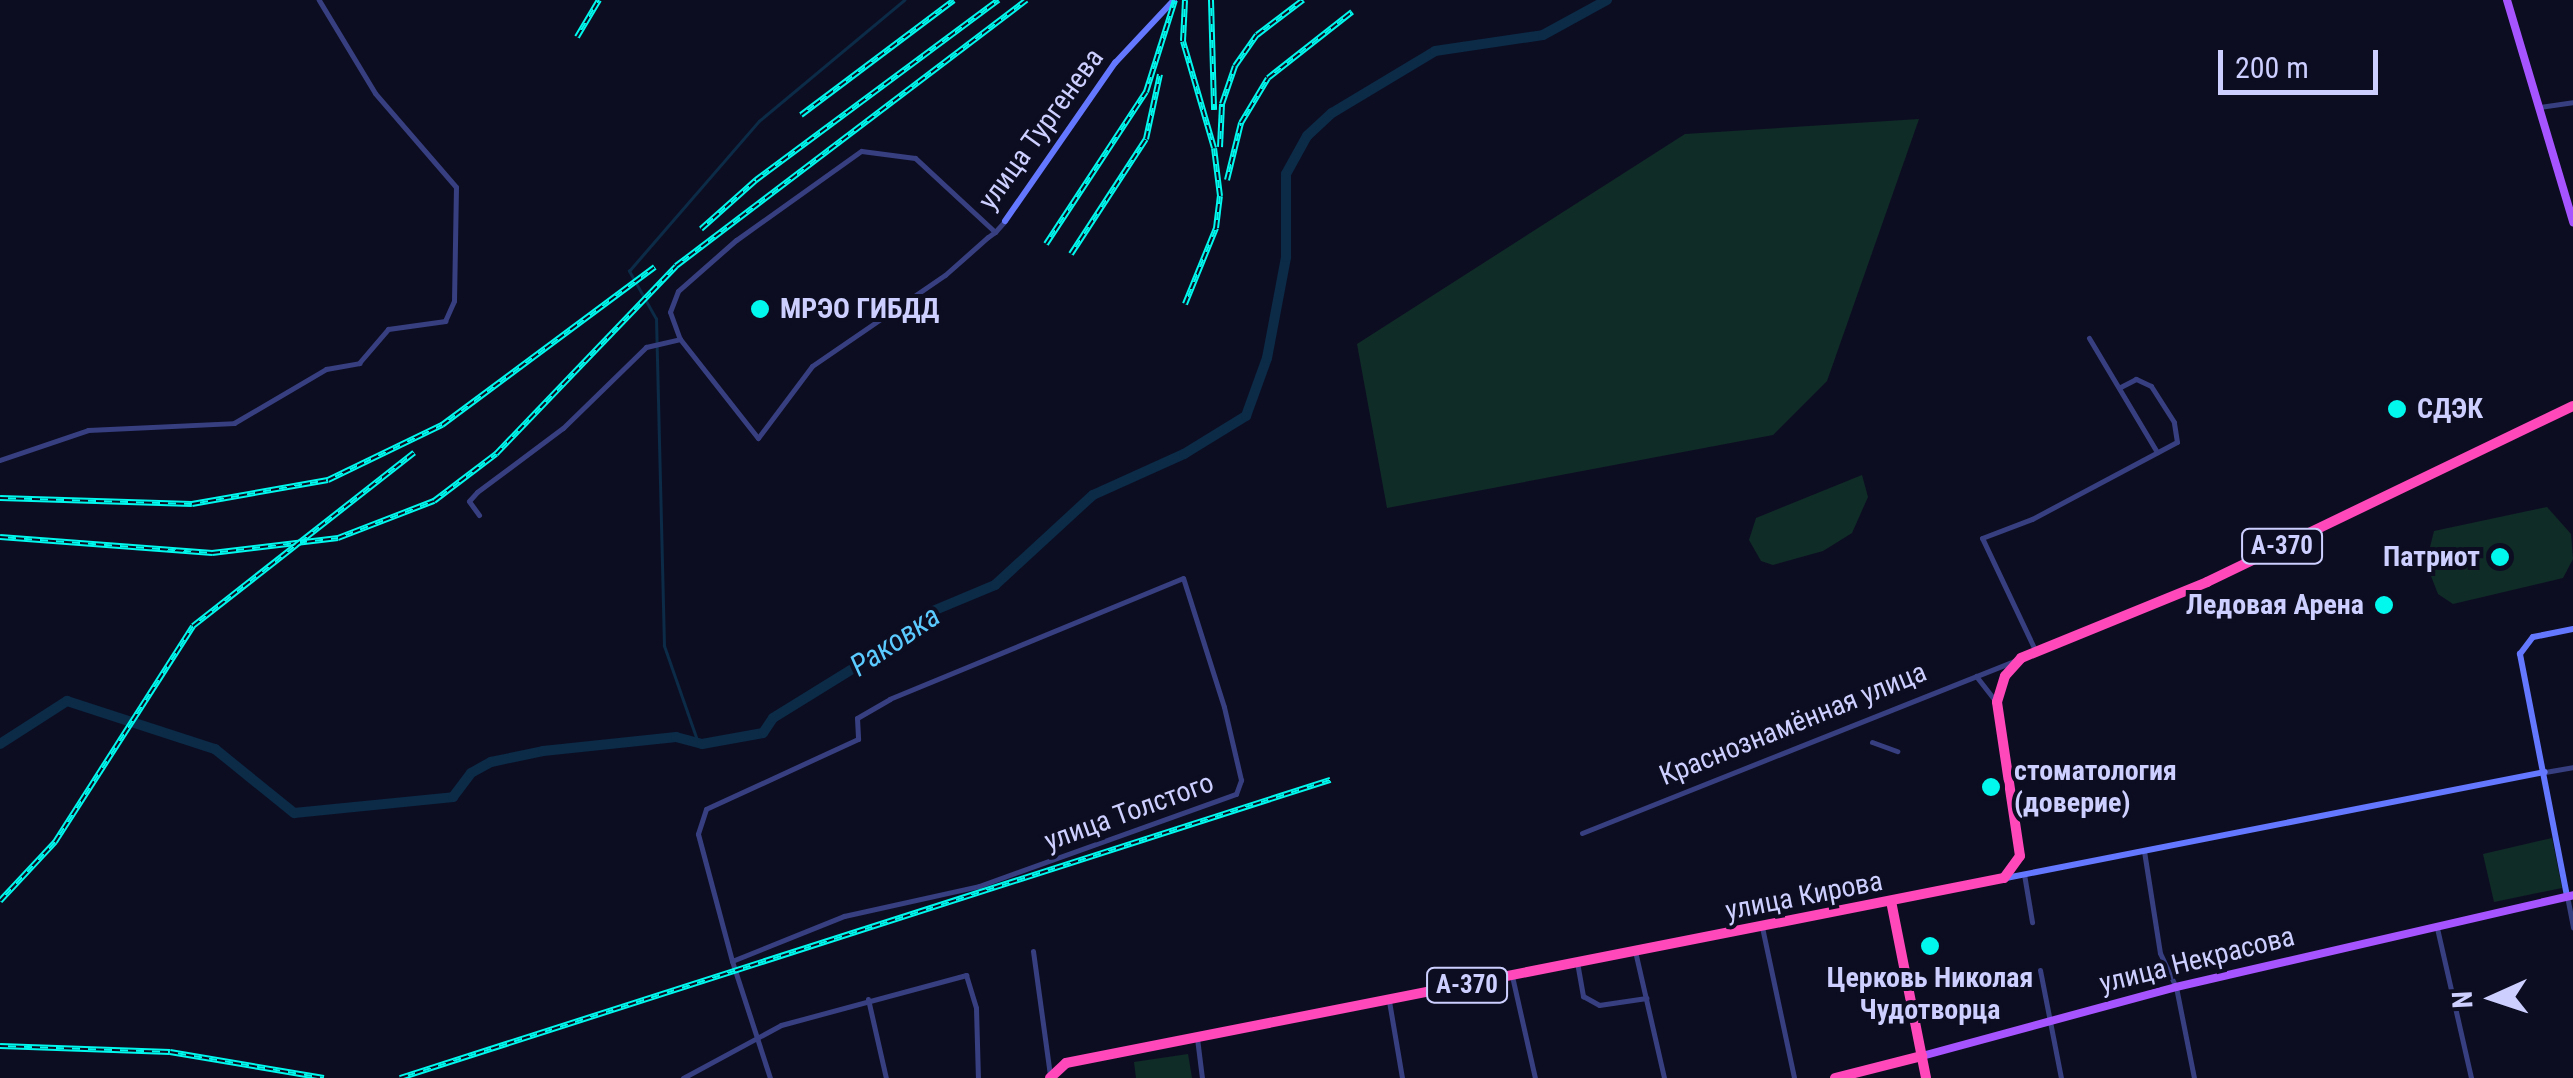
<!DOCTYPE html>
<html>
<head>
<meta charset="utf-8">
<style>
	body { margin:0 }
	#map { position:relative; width:2573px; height:1078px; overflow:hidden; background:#0d0d22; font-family:"Roboto Condensed",sans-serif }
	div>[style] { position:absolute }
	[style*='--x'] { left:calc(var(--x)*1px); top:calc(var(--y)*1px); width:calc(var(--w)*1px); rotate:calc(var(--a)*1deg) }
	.green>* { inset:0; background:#102c27 }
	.stream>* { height:2.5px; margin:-1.25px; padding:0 1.25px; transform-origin:1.25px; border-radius:1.25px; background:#0b2b47 }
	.river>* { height:10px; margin:-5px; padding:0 5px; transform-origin:5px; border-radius:5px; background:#0b2b47 }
	.street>* { height:5px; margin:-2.5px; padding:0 2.5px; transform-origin:2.5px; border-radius:2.5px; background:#373f81 }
	.secondary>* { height:6px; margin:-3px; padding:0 3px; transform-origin:3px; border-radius:3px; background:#6477ff }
	.primary>* { height:8px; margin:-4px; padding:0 4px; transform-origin:4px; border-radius:4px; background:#a654ff }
	.highway>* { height:10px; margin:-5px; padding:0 5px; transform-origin:5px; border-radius:5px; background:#ff48ba }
	.rail>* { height:6px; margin-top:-3px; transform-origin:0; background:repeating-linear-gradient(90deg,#0d0d22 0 8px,#00f8ed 0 16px); box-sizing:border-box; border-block:2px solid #00f8ed }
	.dots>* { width:28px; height:28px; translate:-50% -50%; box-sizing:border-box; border:5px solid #0d0d22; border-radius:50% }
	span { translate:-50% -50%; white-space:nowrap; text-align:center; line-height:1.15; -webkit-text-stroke:8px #0d0d22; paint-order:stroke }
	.shield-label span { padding:2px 8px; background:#0d0d22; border:2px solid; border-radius:8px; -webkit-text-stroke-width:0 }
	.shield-label { font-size:25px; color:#cdcfff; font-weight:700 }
	.street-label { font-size:28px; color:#cdcfff }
	.poi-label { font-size:28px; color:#cdcfff; font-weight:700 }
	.left { translate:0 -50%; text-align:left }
	.right { translate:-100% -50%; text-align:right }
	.water-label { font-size:30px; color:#5bcbff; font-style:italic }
	.north { position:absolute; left:2443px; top:948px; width:100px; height:100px; -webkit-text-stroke:8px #0d0d22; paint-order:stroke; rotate:267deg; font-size:28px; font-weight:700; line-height:40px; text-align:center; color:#cdcfff }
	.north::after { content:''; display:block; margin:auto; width:35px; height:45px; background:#cdcfff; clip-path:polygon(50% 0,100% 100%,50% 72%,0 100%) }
	.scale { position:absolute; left:2218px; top:50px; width:160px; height:45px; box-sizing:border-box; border:5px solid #cdcfff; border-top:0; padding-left:12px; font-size:30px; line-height:35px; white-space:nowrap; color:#cdcfff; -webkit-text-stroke:8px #0d0d22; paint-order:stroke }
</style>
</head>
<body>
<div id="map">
	<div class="green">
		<div style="clip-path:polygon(1919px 119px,1827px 381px,1773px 435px,1387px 508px,1357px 344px,1685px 134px)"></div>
		<div style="clip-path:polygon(1862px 475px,1868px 497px,1852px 533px,1823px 551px,1773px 565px,1761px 561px,1749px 540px,1756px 518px)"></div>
		<div style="clip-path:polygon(2547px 507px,2571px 534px,2573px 559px,2563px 578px,2453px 604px,2438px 594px,2426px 563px,2434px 531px)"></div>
		<div style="clip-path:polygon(2552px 838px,2562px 888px,2494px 902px,2483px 854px)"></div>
		<div style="clip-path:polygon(1188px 1054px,1192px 1078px,1136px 1078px,1134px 1062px)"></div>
	</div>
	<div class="stream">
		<div style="--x:698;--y:743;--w:103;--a:-109.3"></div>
		<div style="--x:664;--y:646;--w:327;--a:-91.4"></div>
		<div style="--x:656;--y:319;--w:55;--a:-119.4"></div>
		<div style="--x:629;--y:271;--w:198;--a:-49.1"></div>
		<div style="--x:759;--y:121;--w:189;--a:-39.8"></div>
	</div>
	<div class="river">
		<div style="--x:0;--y:744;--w:80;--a:-32.7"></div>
		<div style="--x:67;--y:701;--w:156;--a:18"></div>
		<div style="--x:215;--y:749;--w:102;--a:39"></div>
		<div style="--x:294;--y:813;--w:160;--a:-5.7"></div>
		<div style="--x:453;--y:797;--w:30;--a:-53"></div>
		<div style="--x:471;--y:773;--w:23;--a:-29"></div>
		<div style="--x:491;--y:762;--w:53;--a:-11.9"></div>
		<div style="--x:543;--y:751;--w:134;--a:-6"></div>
		<div style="--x:676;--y:737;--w:27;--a:15"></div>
		<div style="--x:702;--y:744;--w:62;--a:-10.2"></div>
		<div style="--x:763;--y:733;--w:18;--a:-56"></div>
		<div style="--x:773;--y:718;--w:126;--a:-31.7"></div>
		<div style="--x:880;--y:652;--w:62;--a:-39.1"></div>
		<div style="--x:928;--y:613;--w:73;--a:-22.7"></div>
		<div style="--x:995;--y:585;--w:133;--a:-42.6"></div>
		<div style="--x:1093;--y:495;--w:100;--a:-24.3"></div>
		<div style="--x:1184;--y:454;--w:73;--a:-31.5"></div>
		<div style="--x:1246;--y:416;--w:62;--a:-70.1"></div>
		<div style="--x:1267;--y:358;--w:103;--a:-79.3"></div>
		<div style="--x:1286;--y:257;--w:83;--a:-90"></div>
		<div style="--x:1286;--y:174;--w:43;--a:-61.1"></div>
		<div style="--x:1307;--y:136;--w:34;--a:-43"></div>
		<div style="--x:1332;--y:113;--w:120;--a:-31"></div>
		<div style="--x:1435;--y:51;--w:109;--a:-8.4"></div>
		<div style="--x:1543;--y:35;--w:73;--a:-28.7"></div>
	</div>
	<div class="street">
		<div style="--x:2539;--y:107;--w:34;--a:-8"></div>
		<div style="--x:995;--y:232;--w:109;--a:-137.2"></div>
		<div style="--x:915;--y:158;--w:54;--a:-172.6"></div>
		<div style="--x:861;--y:151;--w:153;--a:144.5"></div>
		<div style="--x:736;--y:240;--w:77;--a:138.7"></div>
		<div style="--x:678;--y:291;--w:22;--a:111"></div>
		<div style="--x:670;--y:312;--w:29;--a:70"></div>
		<div style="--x:680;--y:339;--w:126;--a:51.8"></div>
		<div style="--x:758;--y:438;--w:90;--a:-53.1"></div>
		<div style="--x:812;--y:366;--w:161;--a:-34.4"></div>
		<div style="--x:945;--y:275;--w:57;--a:-41.5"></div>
		<div style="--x:988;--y:237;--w:9;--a:-36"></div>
		<div style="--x:995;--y:232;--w:15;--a:-48"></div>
		<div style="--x:2089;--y:338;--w:133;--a:59.2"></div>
		<div style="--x:0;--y:460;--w:93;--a:-18.8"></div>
		<div style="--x:88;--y:430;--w:146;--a:-2.7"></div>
		<div style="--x:234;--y:423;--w:107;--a:-30.4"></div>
		<div style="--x:326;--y:369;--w:34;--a:-10"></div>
		<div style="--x:359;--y:363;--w:45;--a:-49.5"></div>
		<div style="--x:388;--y:329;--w:58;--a:-8"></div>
		<div style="--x:445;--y:321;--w:22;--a:-66"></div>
		<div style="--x:454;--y:301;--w:114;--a:-89"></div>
		<div style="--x:456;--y:187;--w:124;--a:-130.8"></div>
		<div style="--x:375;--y:93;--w:109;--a:-121.1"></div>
		<div style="--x:479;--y:515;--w:17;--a:-126"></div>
		<div style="--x:469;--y:501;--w:12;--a:-48"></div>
		<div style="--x:477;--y:492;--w:107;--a:-36.7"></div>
		<div style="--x:563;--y:428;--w:116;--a:-44.3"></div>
		<div style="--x:646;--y:347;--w:35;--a:-13"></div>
		<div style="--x:2036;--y:652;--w:126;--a:-115.3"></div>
		<div style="--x:1982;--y:538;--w:53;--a:-20.8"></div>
		<div style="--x:2032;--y:519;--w:164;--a:-28"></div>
		<div style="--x:2177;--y:442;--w:20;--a:-99"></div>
		<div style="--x:2174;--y:422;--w:43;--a:-122.6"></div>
		<div style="--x:2151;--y:386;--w:17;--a:-155"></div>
		<div style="--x:2136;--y:379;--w:18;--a:153"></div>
		<div style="--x:1976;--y:676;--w:31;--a:52"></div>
		<div style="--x:1872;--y:742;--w:27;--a:20"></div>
		<div style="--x:2545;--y:772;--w:28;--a:-10"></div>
		<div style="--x:1582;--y:833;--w:465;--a:-21.7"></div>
		<div style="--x:2144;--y:851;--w:103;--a:81.1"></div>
		<div style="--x:2160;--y:953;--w:38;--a:65"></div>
		<div style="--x:2176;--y:987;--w:93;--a:78.8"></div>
		<div style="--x:2024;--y:874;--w:49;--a:80.5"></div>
		<div style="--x:2567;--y:896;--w:32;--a:79"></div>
		<div style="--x:1762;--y:927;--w:154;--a:78"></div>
		<div style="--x:2437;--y:928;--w:154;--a:77.2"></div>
		<div style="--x:1033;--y:951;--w:125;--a:82.2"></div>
		<div style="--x:1635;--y:951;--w:130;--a:77.1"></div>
		<div style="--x:732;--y:961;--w:121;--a:-21.9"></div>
		<div style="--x:844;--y:916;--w:138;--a:-12.5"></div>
		<div style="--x:979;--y:886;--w:273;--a:-19.7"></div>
		<div style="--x:1236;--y:794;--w:15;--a:-70"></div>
		<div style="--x:1241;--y:780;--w:75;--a:-103.1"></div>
		<div style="--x:1224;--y:707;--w:135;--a:-107.6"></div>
		<div style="--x:1183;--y:578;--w:317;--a:157.6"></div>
		<div style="--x:890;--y:699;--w:38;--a:150"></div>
		<div style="--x:857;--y:718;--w:21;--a:87"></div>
		<div style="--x:858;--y:739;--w:167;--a:155.3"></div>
		<div style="--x:706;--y:809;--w:26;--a:108"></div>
		<div style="--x:698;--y:834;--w:131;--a:75"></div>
		<div style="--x:732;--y:961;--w:123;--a:72"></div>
		<div style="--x:1577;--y:962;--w:35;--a:80"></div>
		<div style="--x:1583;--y:996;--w:18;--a:29"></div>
		<div style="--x:1599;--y:1005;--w:48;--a:-8.5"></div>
		<div style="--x:2040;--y:970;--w:110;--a:79"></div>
		<div style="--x:1512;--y:976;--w:105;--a:77.3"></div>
		<div style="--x:868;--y:999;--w:81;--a:77.2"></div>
		<div style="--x:1389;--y:1001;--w:78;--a:80.4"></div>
		<div style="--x:1197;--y:1038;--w:40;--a:82.9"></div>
		<div style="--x:683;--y:1078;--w:111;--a:-28.4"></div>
		<div style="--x:781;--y:1025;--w:192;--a:-15.1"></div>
		<div style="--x:966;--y:975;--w:34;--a:73"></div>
		<div style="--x:976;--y:1008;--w:70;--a:88.4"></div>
	</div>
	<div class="secondary">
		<div style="--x:1005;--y:221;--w:193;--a:-55.2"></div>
		<div style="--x:1115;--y:63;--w:86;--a:-46.9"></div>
		<div style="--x:2006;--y:878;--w:549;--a:-11.13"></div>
		<div style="--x:2567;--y:896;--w:247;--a:-101"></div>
		<div style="--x:2520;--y:654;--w:21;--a:-53"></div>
		<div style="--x:2533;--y:637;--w:41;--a:-11.3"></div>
	</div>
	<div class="primary">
		<div style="--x:2507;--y:0;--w:232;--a:73.4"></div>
		<div style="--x:1922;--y:1056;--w:263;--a:-15.2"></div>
		<div style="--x:2176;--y:987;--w:408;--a:-13"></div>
	</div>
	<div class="highway">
		<div style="--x:1891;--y:901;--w:180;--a:78.8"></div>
		<div style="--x:1050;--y:1078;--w:22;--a:-43"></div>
		<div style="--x:1066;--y:1063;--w:956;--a:-11.16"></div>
		<div style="--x:2004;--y:878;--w:27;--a:-54"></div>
		<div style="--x:2020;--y:856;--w:156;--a:-98.5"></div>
		<div style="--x:1997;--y:702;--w:27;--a:-73"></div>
		<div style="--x:2005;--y:676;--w:24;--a:-48"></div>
		<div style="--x:2021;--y:658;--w:201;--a:-22.2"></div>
		<div style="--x:2207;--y:582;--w:406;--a:-25.7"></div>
		<div style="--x:1835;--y:1078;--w:90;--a:-14.2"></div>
	</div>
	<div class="rail">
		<div style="--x:1211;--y:0;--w:110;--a:88.4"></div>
		<div style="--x:577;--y:37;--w:43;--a:-59.3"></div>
		<div style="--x:801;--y:115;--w:191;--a:-36.9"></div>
		<div style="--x:1220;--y:147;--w:43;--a:-87.3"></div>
		<div style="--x:1222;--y:104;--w:40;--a:-71.1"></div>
		<div style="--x:1235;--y:66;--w:38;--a:-55"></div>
		<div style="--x:1257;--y:35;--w:58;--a:-37.3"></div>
		<div style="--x:1227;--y:180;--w:59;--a:-76.2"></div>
		<div style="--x:1241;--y:123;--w:52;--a:-59"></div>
		<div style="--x:1268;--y:78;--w:107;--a:-38.2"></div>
		<div style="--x:701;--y:229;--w:74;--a:-41.7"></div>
		<div style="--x:756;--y:180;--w:302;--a:-36.6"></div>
		<div style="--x:1046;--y:244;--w:182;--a:-56.7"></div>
		<div style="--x:1146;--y:92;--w:96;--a:-72.5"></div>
		<div style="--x:1071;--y:254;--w:137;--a:-56.9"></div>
		<div style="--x:1146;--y:139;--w:66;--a:-77.8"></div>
		<div style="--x:1185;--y:304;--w:82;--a:-67.8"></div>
		<div style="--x:1216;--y:228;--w:32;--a:-83"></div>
		<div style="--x:1220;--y:196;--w:48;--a:-97.1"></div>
		<div style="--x:1214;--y:148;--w:111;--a:-106.2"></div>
		<div style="--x:1183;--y:41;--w:41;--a:-87.2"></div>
		<div style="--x:0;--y:498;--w:192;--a:1.8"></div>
		<div style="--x:192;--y:504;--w:138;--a:-10"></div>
		<div style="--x:328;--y:480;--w:127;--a:-25.8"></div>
		<div style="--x:442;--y:425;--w:265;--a:-36.6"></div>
		<div style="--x:0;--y:537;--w:213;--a:4.3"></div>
		<div style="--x:212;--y:553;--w:127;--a:-6.8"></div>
		<div style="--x:338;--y:538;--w:103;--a:-21.1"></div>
		<div style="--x:434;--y:501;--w:78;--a:-37.2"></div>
		<div style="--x:496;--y:454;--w:260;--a:-46.2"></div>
		<div style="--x:676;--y:266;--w:440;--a:-37.2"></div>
		<div style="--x:0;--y:901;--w:81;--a:-47"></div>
		<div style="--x:55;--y:842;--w:256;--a:-57.4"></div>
		<div style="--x:193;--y:626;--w:281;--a:-38.1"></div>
		<div style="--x:0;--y:1046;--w:170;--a:2"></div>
		<div style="--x:170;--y:1052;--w:156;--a:9.6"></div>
		<div style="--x:400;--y:1078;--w:977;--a:-17.77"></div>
	</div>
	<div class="dots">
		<div style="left:760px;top:309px;background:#00f8ed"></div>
		<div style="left:2397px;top:409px;background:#00f8ed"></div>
		<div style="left:2500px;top:557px;background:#00f8ed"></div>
		<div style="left:2384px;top:605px;background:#00f8ed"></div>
		<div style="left:1991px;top:787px;background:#00f8ed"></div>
		<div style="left:1930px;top:946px;background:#00f8ed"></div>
	</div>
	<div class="shield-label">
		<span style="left:2282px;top:546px">А-370</span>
		<span style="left:1467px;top:985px">А-370</span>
	</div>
	<div class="street-label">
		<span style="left:1041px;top:129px;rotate:-54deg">улица Тургенева</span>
		<span style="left:1793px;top:724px;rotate:-22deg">Краснознамённая улица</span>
		<span style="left:1129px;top:812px;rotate:-20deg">улица Толстого</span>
		<span style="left:1804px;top:896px;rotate:-11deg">улица Кирова</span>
		<span style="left:2197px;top:960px;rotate:-14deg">улица Некрасова</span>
	</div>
	<div class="poi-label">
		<span class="left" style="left:780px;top:309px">МРЭО ГИБДД</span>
		<span class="left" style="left:2417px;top:409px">СДЭК</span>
		<span class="right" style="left:2480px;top:557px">Патриот</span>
		<span class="right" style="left:2364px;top:605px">Ледовая Арена</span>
		<span class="left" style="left:2014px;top:787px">стоматология<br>(доверие)</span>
		<span style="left:1930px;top:994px">Церковь Николая<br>Чудотворца</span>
	</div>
	<div class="water-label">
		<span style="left:895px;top:641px;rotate:-34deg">Раковка</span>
	</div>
	<div class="north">N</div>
	<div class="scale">200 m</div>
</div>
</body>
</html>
